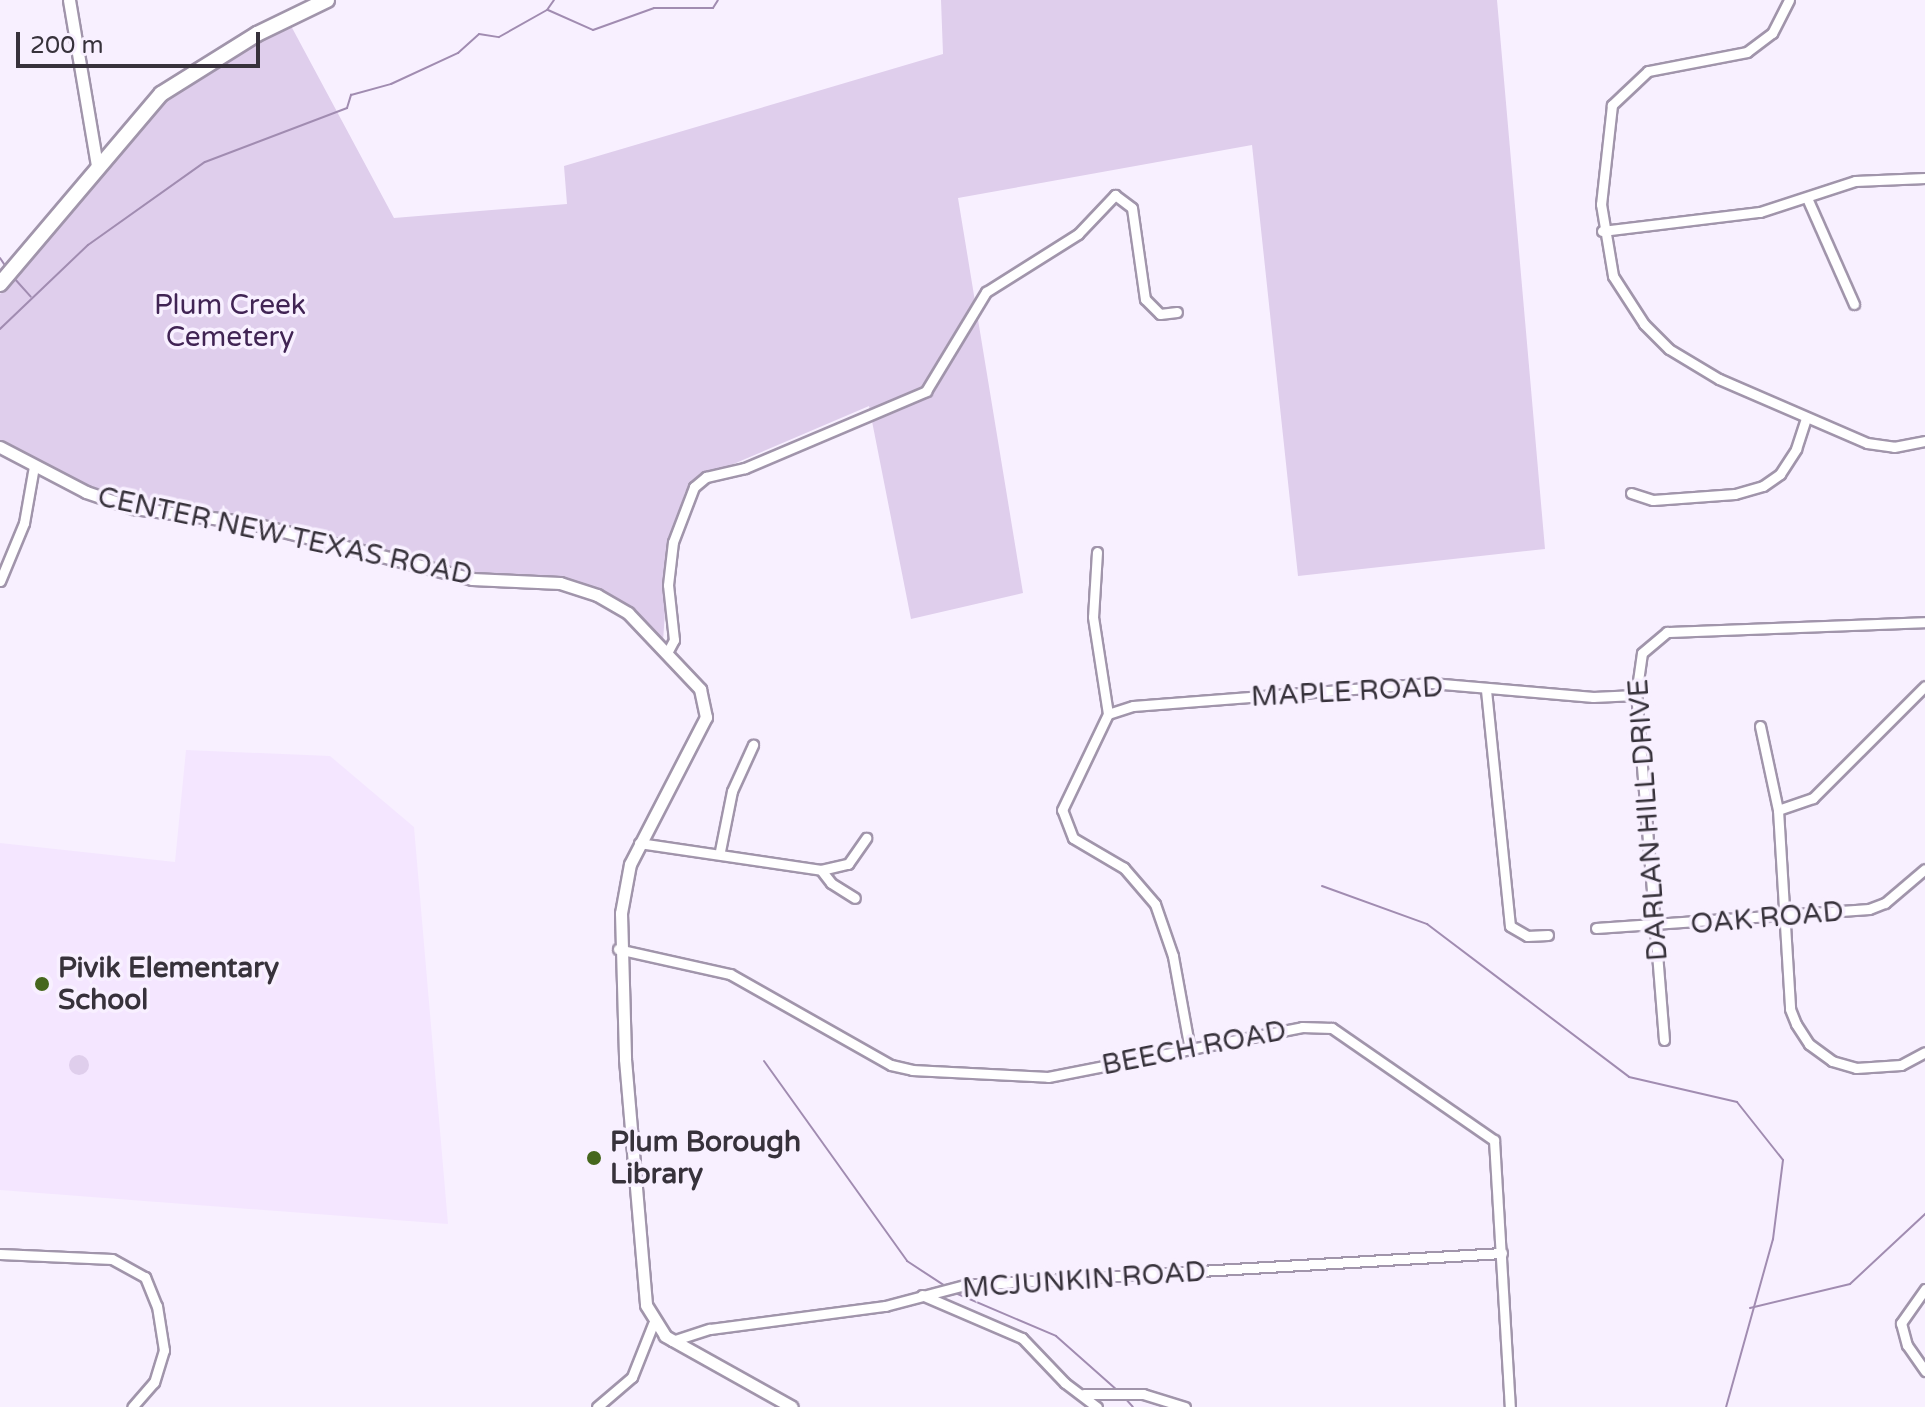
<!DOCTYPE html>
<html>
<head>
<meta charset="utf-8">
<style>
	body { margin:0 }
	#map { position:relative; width:1925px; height:1407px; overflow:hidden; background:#f8f0ff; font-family:"Varela Round",sans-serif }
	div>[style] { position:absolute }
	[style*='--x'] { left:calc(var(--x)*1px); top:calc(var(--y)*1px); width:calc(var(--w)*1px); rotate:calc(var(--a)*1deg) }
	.built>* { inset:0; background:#f4e6ff }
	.green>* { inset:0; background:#dfceec }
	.round { border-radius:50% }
	.stream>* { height:2px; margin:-1px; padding:0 1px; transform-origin:1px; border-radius:1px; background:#a18cb1 }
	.roads { filter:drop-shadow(2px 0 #a195ab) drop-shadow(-2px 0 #a195ab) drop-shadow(0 2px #a195ab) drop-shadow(0 -2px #a195ab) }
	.minor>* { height:9px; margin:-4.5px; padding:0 4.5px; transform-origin:4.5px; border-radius:4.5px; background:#fff }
	.tertiary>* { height:11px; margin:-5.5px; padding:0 5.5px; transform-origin:5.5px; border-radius:5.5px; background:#fff }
	.primary>* { height:14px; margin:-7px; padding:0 7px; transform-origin:7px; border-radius:7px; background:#fff }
	.dots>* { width:22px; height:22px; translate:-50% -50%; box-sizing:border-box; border:4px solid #f8f0ff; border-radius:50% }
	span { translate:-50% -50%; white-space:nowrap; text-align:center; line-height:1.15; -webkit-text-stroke:7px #f8f0ff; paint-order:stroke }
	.park-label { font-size:28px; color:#412454 }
	.street-label { font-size:28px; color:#37323b }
	.poi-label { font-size:28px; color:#37323b; font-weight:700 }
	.left { translate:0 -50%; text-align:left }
	.scale { position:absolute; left:16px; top:32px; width:244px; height:36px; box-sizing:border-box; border:4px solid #37323b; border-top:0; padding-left:10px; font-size:24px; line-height:28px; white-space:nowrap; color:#37323b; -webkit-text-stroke:6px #f8f0ff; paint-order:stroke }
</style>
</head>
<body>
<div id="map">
	<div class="built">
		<div style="clip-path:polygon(186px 750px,330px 756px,414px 827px,448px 1224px,0 1190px,0 843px,175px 862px)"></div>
	</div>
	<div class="green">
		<div style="clip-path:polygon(941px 0,1497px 0,1545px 549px,1298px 576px,1252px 145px,958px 198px,1023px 593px,911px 619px,869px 406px,696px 480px,685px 492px,670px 543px,663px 641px,609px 594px,573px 580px,472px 573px,270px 522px,138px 503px,77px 483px,0 441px,0 294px,141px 124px,174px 93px,290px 24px,394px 218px,567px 204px,564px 166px,943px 54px)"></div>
		<div class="round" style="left:69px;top:1055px;width:20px;height:20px"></div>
	</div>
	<div class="stream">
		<div style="--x:548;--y:10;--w:49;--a:24"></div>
		<div style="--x:593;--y:30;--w:65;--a:-19.8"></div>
		<div style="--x:654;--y:8;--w:59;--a:0"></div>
		<div style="--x:713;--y:8;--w:9;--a:-58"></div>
		<div style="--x:0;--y:258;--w:11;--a:56"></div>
		<div style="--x:14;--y:278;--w:25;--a:48"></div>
		<div style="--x:0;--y:329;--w:122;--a:-43.7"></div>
		<div style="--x:88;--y:245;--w:143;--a:-35.4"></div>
		<div style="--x:205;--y:162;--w:152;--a:-20.8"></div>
		<div style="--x:347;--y:108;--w:14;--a:-73"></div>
		<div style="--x:351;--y:95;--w:41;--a:-15.4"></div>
		<div style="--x:391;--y:84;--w:74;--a:-24.8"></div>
		<div style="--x:458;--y:53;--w:28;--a:-42"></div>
		<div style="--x:479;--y:34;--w:20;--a:9"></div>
		<div style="--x:499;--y:37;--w:55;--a:-29.4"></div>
		<div style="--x:547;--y:10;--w:12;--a:-55"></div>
		<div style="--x:1322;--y:886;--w:112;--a:19.9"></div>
		<div style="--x:1427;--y:924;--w:253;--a:37.1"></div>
		<div style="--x:1629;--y:1077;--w:111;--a:13"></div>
		<div style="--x:1737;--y:1102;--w:74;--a:51.6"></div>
		<div style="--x:1783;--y:1160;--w:80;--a:97.2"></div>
		<div style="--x:1773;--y:1239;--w:174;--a:105.6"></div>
		<div style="--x:764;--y:1061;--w:246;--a:54.4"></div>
		<div style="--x:907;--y:1261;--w:45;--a:33.3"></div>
		<div style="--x:953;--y:1292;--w:112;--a:23.1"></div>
		<div style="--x:1056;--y:1336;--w:81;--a:41.5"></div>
		<div style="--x:1750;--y:1308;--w:103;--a:-13.5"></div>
		<div style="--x:1850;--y:1284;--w:103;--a:-43"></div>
		<div style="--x:1124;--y:1397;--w:13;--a:48"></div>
	</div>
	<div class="roads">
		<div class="minor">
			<div style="--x:1789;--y:0;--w:37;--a:117"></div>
			<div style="--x:1772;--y:33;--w:31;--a:143"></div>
			<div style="--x:1747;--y:52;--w:101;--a:169.1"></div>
			<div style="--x:1648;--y:71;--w:50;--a:136.6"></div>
			<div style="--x:1612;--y:105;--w:100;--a:96.3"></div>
			<div style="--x:1601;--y:204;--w:73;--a:80.5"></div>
			<div style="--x:1613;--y:276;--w:57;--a:57.1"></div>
			<div style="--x:1644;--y:324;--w:35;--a:45"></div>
			<div style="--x:1669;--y:349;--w:58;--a:31"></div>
			<div style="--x:1719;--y:379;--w:161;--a:23.4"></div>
			<div style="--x:1867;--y:443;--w:27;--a:8"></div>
			<div style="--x:1894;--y:447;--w:32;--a:-11"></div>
			<div style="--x:1807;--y:198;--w:116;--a:66.1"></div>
			<div style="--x:1602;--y:231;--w:159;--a:-6.9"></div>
			<div style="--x:1760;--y:212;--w:100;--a:-18.1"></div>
			<div style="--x:1855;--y:181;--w:70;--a:-2.5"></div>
			<div style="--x:1631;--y:493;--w:23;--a:18"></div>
			<div style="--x:1653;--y:500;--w:82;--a:-4.2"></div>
			<div style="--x:1735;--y:494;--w:29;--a:-16"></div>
			<div style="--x:1763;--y:486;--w:21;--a:-35"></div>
			<div style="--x:1780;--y:474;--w:30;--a:-57"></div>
			<div style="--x:1796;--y:449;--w:33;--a:-72"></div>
			<div style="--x:1097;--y:552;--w:65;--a:93.5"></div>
			<div style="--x:1093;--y:617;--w:98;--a:81.2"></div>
			<div style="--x:0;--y:581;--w:63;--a:-67.5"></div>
			<div style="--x:24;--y:523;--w:58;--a:-80"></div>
			<div style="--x:667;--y:653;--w:15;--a:-62"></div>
			<div style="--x:674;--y:640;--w:55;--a:-96.2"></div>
			<div style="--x:668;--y:585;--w:43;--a:-83.4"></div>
			<div style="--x:673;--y:542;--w:59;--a:-69.1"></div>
			<div style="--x:694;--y:487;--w:16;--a:-40"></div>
			<div style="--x:706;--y:477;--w:40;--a:-13"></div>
			<div style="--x:745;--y:468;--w:197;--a:-23"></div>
			<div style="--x:926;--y:391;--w:116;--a:-58.8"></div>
			<div style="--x:986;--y:292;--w:109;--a:-32.2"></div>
			<div style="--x:1078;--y:234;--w:54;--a:-46.5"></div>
			<div style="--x:1115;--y:195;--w:21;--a:37"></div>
			<div style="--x:1132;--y:208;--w:92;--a:81.9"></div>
			<div style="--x:1145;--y:299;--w:21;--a:45"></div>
			<div style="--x:1160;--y:314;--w:17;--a:-7"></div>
			<div style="--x:1486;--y:690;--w:237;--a:84.2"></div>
			<div style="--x:1510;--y:926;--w:20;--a:30"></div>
			<div style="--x:1527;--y:936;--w:21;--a:-3"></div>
			<div style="--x:1760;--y:726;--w:86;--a:77.9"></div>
			<div style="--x:1778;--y:810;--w:199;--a:86.5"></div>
			<div style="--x:1790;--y:1009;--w:16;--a:68"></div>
			<div style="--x:1796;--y:1024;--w:24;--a:57"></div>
			<div style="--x:1809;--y:1044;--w:29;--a:36"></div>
			<div style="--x:1832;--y:1061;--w:25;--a:16"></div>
			<div style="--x:1856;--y:1068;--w:45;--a:-3.8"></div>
			<div style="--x:1901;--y:1065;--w:27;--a:-28"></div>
			<div style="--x:1778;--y:810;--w:37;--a:-19"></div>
			<div style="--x:1813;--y:798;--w:158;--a:-45"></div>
			<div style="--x:639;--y:843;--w:184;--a:8.4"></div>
			<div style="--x:821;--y:870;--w:16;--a:52"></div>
			<div style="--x:831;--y:883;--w:28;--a:32"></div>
			<div style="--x:720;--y:851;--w:61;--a:-78.7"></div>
			<div style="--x:732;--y:791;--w:51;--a:-65.5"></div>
			<div style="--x:821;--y:870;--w:28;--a:-13"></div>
			<div style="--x:848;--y:864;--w:32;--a:-55"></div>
			<div style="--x:1596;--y:928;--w:274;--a:-4"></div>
			<div style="--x:1869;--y:909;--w:17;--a:-21"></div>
			<div style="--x:1885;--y:903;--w:52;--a:-40.4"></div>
			<div style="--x:618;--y:949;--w:115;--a:12.6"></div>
			<div style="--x:730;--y:974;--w:185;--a:29.5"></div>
			<div style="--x:891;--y:1065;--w:22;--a:13"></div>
			<div style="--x:912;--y:1070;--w:136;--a:2.9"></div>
			<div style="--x:1048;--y:1077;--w:259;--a:-11.1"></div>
			<div style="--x:1302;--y:1027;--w:30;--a:2"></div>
			<div style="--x:1332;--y:1028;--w:197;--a:34.7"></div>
			<div style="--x:1494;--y:1140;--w:267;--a:86.6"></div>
			<div style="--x:1664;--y:1040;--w:346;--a:-94.6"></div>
			<div style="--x:1636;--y:695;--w:42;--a:-81.9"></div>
			<div style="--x:1642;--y:653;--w:33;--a:-40"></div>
			<div style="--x:1667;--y:632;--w:258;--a:-2.2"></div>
			<div style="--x:1190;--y:1050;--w:96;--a:-100.3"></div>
			<div style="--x:1173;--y:956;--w:55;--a:-109.1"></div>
			<div style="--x:1155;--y:904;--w:48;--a:-130.7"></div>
			<div style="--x:1124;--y:868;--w:59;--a:-149.5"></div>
			<div style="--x:1073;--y:838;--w:30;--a:-111"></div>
			<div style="--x:1062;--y:810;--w:106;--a:-64.4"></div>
			<div style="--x:1108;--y:714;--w:26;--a:-18"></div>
			<div style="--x:1133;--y:706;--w:299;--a:-4.4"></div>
			<div style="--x:1431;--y:683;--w:163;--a:4.9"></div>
			<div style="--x:1593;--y:697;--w:43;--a:-2.7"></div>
			<div style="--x:0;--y:1254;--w:112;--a:2.6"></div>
			<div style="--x:112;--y:1259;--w:38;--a:29"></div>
			<div style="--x:145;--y:1277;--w:31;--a:68"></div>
			<div style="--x:157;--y:1306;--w:45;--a:81"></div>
			<div style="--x:164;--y:1350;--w:34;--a:107"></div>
			<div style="--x:154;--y:1382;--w:33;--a:131"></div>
			<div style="--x:1925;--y:1289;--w:42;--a:125.2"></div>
			<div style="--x:1901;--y:1323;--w:23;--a:75"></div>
			<div style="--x:1907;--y:1345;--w:32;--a:55"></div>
			<div style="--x:922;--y:1295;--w:109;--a:23.3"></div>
			<div style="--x:1022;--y:1338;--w:62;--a:46.3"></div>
			<div style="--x:1065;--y:1383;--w:40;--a:37"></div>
			<div style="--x:672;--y:1341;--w:40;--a:-18"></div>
			<div style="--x:710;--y:1329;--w:177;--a:-7.5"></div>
			<div style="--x:885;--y:1306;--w:83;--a:-14.7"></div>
			<div style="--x:965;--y:1285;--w:538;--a:-3.41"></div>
			<div style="--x:1084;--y:1394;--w:59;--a:0"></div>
			<div style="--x:1143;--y:1394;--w:44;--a:17.2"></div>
			<div style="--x:597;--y:1407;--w:46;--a:-40.6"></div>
			<div style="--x:632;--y:1377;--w:57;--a:-68.4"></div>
		</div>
		<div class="tertiary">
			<div style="--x:69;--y:0;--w:167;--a:80.4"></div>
			<div style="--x:0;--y:447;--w:97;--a:27.6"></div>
			<div style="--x:86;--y:492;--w:50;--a:18.8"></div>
			<div style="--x:133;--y:508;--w:119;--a:7.2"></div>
			<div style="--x:251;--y:523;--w:228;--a:14.2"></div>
			<div style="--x:472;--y:579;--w:88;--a:2.6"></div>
			<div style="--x:560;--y:583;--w:39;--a:18"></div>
			<div style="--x:597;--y:595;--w:36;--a:30"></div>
			<div style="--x:628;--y:613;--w:105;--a:46.5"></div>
			<div style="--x:700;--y:689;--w:29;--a:78"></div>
			<div style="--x:706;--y:717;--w:165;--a:117.3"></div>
			<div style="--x:630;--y:864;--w:50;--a:100.4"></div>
			<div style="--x:621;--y:913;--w:146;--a:88.4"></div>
			<div style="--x:625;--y:1059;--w:247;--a:85.1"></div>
			<div style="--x:646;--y:1305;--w:36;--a:58"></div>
			<div style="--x:665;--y:1336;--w:145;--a:29.2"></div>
		</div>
		<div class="primary">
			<div style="--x:0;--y:284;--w:249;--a:-49.7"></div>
			<div style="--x:161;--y:94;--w:113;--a:-32"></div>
			<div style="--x:257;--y:34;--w:78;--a:-25.9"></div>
		</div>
	</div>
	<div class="dots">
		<div style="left:42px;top:984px;background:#46671d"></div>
		<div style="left:594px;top:1158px;background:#46671d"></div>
	</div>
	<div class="park-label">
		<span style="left:230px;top:321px">Plum Creek<br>Cemetery</span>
	</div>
	<div class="street-label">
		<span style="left:285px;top:536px;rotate:12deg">CENTER NEW TEXAS ROAD</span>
		<span style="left:1347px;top:692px;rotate:-3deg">MAPLE ROAD</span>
		<span style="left:1648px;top:820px;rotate:-94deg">DARLAN HILL DRIVE</span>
		<span style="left:1767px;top:918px;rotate:-5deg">OAK ROAD</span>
		<span style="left:1194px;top:1048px;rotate:-11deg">BEECH ROAD</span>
		<span style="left:1084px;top:1280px;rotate:-4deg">MCJUNKIN ROAD</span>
	</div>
	<div class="poi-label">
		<span class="left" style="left:58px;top:984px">Pivik Elementary<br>School</span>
		<span class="left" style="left:610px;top:1158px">Plum Borough<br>Library</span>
	</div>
	<div class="scale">200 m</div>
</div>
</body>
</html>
